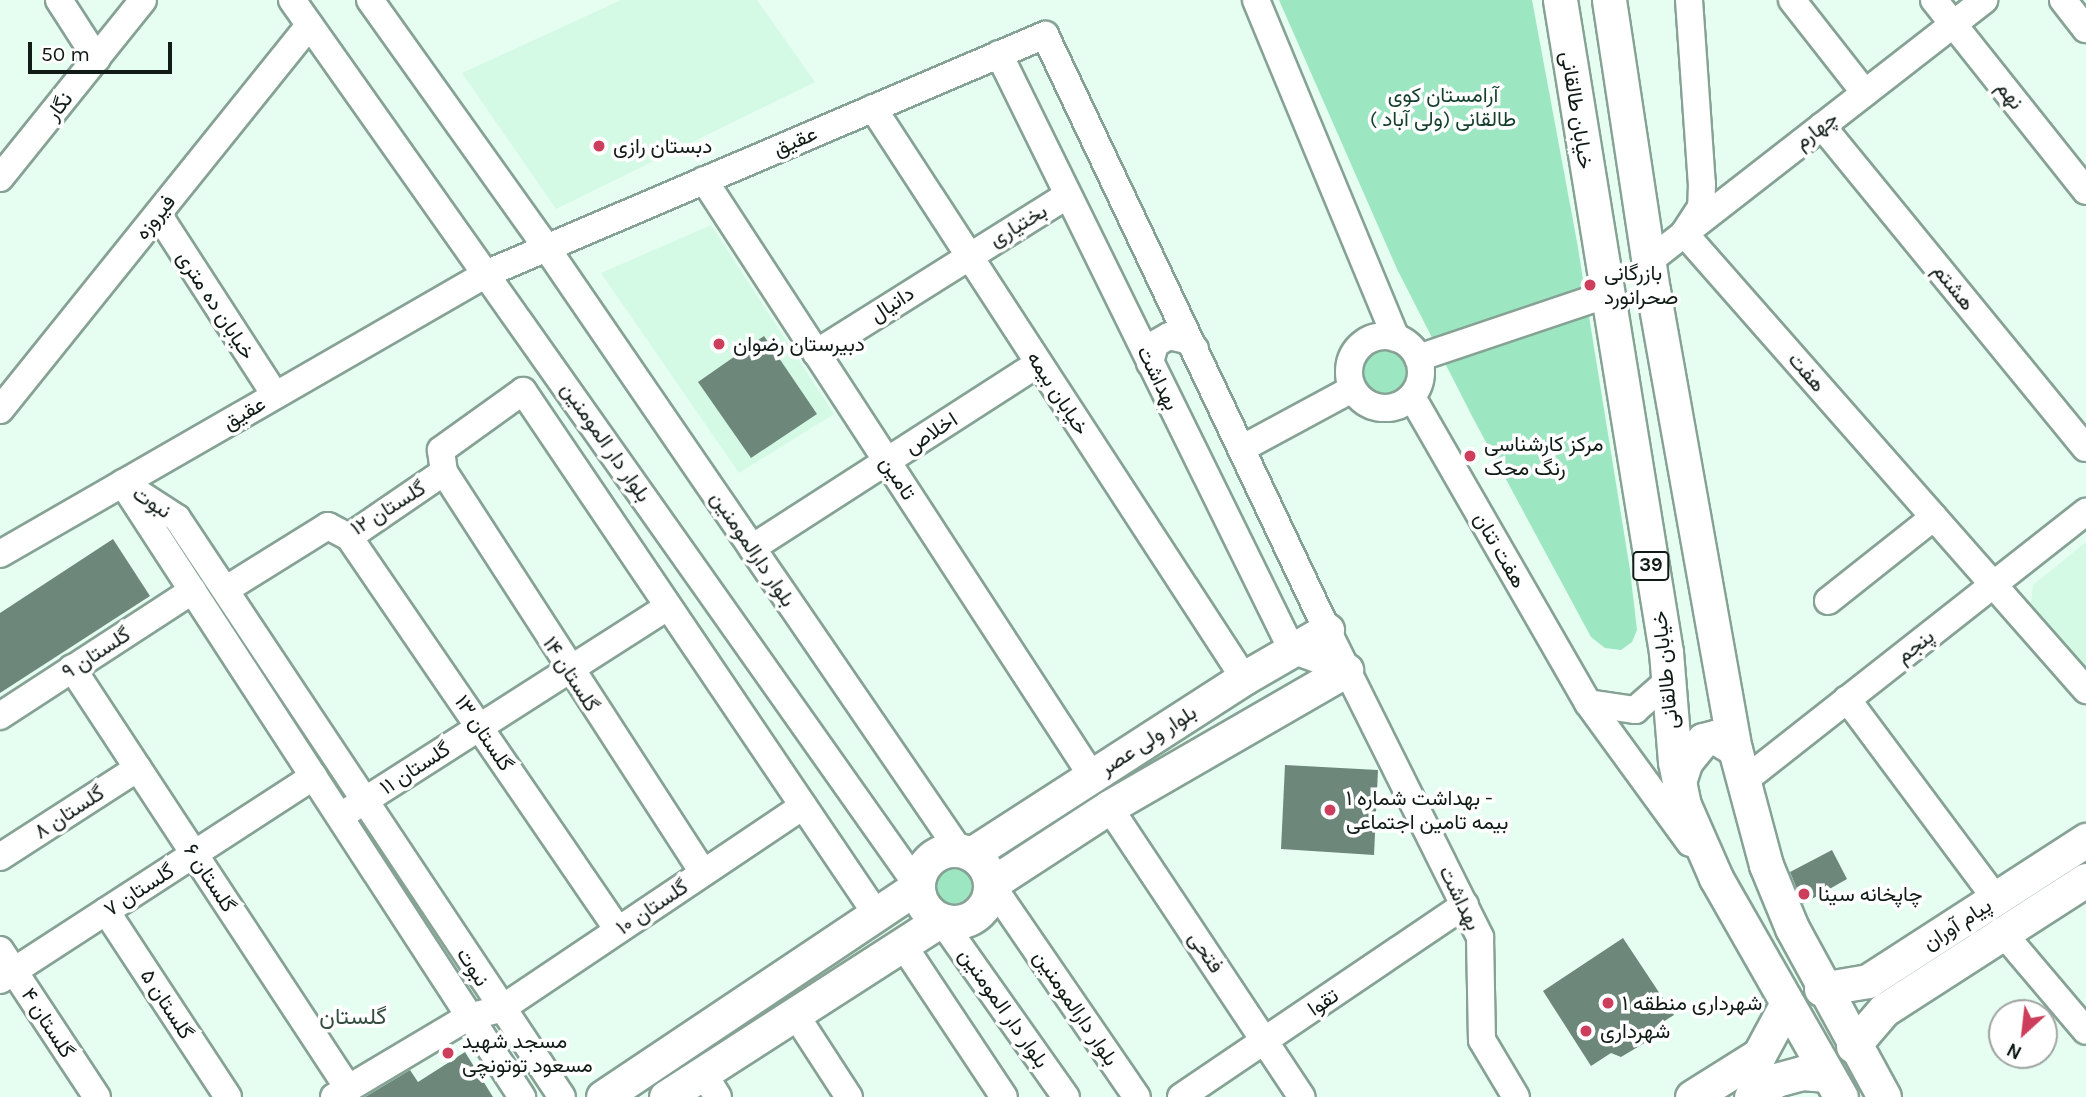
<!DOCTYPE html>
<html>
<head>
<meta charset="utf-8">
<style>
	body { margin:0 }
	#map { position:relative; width:2086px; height:1097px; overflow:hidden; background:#e6fef1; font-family:Karla,Vazirmatn,sans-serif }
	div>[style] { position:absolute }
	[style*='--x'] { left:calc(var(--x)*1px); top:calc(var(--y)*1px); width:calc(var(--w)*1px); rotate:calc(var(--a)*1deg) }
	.built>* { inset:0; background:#d4fae6 }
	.green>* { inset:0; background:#9de6c2 }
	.round { border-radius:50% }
	.building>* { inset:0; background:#6d887a }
	.roads { filter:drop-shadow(2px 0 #86a294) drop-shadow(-2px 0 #86a294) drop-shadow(0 2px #86a294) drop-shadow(0 -2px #86a294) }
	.minor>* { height:26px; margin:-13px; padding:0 13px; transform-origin:13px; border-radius:13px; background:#fff }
	.minor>.ring { margin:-13px; padding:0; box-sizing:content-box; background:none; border:26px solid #fff; border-radius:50% }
	.major>* { height:33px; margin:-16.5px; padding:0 16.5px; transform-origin:16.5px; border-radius:16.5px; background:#fff }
	.major>.ring { margin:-16.5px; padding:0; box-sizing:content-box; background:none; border:33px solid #fff; border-radius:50% }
	.dots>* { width:19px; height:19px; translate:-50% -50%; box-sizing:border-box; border:4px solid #fff; border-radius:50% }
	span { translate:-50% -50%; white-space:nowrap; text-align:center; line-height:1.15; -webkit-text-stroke:7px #fff; paint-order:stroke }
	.shield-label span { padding:2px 5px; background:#fff; border:2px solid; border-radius:5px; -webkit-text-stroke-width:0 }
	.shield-label { font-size:19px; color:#101b16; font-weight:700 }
	.park-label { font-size:21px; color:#153f2d }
	.street-label { font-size:21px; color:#101b16 }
	.poi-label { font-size:21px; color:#101b16 }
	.left { translate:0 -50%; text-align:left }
	.neighbourhood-label { font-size:23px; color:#354e42 }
	.north { position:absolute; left:1988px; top:999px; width:70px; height:70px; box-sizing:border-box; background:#fff; border:2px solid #9fa4a2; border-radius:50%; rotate:207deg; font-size:19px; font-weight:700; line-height:28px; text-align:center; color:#101b16 }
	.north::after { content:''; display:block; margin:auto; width:24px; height:32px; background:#cd3d5c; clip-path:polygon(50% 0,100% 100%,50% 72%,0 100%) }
	.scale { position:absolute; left:28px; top:42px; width:144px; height:32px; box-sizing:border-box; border:4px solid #101b16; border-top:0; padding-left:9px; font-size:21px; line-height:24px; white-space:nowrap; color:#101b16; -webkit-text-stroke:5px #fff; paint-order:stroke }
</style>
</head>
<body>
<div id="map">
	<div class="built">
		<div style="clip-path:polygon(621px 0,757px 0,815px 82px,556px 209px,462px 73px)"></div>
		<div style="clip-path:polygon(711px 225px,834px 414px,739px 473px,601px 273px)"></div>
		<div style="clip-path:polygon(2086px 542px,2086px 668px,2031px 604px,2033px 585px)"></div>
	</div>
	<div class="green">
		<div style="clip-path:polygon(1279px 0,1532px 0,1577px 242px,1630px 570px,1637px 630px,1632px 642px,1621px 650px,1605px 648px,1591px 637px,1473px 418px,1397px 269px)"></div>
		<div class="round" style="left:1354px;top:342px;width:62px;height:62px"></div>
		<div class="round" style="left:926px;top:859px;width:56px;height:56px"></div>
	</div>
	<div class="building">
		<div style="clip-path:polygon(764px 336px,817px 414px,751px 458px,698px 382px)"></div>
		<div style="clip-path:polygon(113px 539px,150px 596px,0 693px,0 613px)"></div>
		<div style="clip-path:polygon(1285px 765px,1378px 770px,1374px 855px,1281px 849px)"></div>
		<div style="clip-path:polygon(1832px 850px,1847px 879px,1803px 904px,1790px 872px)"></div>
		<div style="clip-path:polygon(1623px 938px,1674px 1015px,1655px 1027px,1653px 1038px,1621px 1057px,1611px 1053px,1591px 1066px,1543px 991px)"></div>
		<div style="clip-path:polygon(465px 1052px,493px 1097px,365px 1097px,410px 1070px,418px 1082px)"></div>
	</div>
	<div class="roads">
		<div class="minor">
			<div style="--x:59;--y:0;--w:70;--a:57.2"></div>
			<div style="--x:292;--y:0;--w:1085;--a:54.76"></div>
			<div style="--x:370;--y:0;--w:303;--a:54.5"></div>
			<div style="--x:546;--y:247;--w:731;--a:55.59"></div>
			<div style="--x:1256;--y:0;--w:366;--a:67.5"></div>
			<div style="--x:1689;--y:0;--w:184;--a:86"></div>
			<div style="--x:1702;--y:184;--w:23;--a:92"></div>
			<div style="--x:1701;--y:207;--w:31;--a:123"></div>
			<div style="--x:1684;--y:233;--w:609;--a:48.66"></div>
			<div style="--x:1792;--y:0;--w:118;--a:51.9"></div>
			<div style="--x:1934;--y:0;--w:244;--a:51.5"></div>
			<div style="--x:2063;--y:0;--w:37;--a:52"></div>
			<div style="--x:999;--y:54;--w:664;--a:63.82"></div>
			<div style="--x:1292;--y:650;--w:58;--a:20.3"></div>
			<div style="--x:873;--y:108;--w:680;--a:56.94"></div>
			<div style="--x:1822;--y:126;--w:416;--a:50.7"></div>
			<div style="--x:0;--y:178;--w:228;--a:-51.2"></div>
			<div style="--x:704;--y:180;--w:711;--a:56.94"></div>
			<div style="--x:158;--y:214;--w:216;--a:57.1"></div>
			<div style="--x:1649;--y:261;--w:425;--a:-37.9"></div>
			<div class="ring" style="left:1349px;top:336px;width:46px;height:46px"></div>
			<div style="--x:816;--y:353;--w:297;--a:-32.1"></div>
			<div style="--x:1418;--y:358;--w:197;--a:-18.6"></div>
			<div style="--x:1150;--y:363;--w:20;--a:-75"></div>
			<div style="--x:1155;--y:344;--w:16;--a:-30"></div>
			<div style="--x:1169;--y:336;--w:18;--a:13"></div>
			<div style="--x:1187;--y:340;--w:12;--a:48"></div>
			<div style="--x:1412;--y:397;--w:353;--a:60.1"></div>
			<div style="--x:1588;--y:703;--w:173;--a:53.9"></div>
			<div style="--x:0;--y:410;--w:494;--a:-51.2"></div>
			<div style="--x:1243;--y:448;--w:124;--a:-28.4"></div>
			<div style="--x:444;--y:472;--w:477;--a:57.1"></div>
			<div style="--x:123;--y:483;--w:64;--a:32.9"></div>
			<div style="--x:177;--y:518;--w:695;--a:56.38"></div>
			<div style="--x:129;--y:493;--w:721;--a:56.95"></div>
			<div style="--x:349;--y:537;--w:115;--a:-34.4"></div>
			<div style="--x:444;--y:472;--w:22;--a:-98"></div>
			<div style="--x:441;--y:450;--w:101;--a:-35.7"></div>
			<div style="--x:523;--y:391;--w:629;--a:55.96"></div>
			<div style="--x:349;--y:537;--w:476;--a:55.6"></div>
			<div style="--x:752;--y:548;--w:341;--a:-32.8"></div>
			<div style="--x:0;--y:554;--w:563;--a:-29.93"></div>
			<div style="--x:488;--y:273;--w:606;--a:-23.14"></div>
			<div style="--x:1045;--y:35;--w:658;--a:64.64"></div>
			<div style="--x:1327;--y:630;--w:343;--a:63.5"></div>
			<div style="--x:1480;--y:937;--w:103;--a:88.9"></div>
			<div style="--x:1482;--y:1040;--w:66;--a:59.2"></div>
			<div style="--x:225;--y:590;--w:121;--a:-31.9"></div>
			<div style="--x:328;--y:526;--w:24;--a:28"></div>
			<div style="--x:1828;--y:601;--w:135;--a:-38.4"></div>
			<div style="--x:72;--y:668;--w:503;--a:56.69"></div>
			<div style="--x:1847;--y:699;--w:249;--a:53.3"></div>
			<div style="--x:1588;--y:703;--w:48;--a:8.5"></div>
			<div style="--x:1635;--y:710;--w:44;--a:-41.3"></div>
			<div style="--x:0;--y:716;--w:230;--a:-33.1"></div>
			<div style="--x:1745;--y:780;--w:434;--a:-38.2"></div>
			<div style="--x:1109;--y:807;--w:348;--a:56.4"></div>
			<div style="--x:350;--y:810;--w:376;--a:-32.6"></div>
			<div style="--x:0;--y:857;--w:164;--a:-32.8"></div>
			<div style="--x:991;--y:884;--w:258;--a:55.6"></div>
			<div style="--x:106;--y:911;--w:222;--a:56.7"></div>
			<div style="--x:941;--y:920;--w:217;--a:54.8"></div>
			<div style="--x:2003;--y:933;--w:128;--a:49.7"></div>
			<div style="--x:903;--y:945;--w:182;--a:56.4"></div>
			<div style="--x:0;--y:950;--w:176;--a:56.6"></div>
			<div style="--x:0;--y:980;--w:374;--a:-33"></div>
			<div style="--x:795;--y:1014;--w:99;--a:57"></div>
			<div style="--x:703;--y:1073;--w:28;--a:58"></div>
			<div style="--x:334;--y:1097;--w:156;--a:-30.8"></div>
			<div style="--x:468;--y:1017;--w:34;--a:-14"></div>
			<div style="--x:501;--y:1009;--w:364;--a:-33.9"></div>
			<div style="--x:1181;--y:1097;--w:343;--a:-34.1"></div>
		</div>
		<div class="major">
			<div style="--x:1560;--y:0;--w:661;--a:80.77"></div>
			<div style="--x:1666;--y:652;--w:110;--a:85.3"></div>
			<div style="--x:1675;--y:762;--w:44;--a:78.2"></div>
			<div style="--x:1684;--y:805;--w:80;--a:66.3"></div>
			<div style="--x:1716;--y:878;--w:252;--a:60.3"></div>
			<div style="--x:1609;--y:0;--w:293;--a:81.4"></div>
			<div style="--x:1653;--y:290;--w:466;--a:79.9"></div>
			<div style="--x:1735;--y:749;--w:120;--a:75"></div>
			<div style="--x:1766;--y:865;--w:68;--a:67.6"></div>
			<div style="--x:1792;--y:928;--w:192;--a:61.4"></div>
			<div style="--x:1679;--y:782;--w:22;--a:-72"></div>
			<div style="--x:1686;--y:761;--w:27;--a:-51"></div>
			<div style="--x:1703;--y:740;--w:12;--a:-14"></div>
			<div style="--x:1715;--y:737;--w:23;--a:31"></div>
			<div class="ring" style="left:918px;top:850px;width:39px;height:39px"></div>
			<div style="--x:971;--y:854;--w:325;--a:-32.8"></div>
			<div style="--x:1244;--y:678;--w:96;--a:-30"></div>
			<div style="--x:991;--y:884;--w:141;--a:-33.1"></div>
			<div style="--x:1109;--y:807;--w:274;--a:-30"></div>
			<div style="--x:1821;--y:989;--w:48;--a:-9.7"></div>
			<div style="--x:1868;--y:981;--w:260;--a:-32.9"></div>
			<div style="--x:1853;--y:1046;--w:48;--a:-49.3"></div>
			<div style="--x:1884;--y:1010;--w:240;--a:-32.8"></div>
			<div style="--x:603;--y:1097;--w:379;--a:-33.8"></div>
			<div style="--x:666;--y:1097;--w:327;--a:-32.8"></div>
			<div style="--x:1692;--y:1097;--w:79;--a:-32.1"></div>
			<div style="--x:1759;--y:1055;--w:57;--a:-61.6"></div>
			<div style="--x:1751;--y:1097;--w:30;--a:-34"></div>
			<div style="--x:1776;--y:1080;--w:27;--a:-15"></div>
			<div style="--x:1802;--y:1073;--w:25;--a:5"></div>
		</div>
	</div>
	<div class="dots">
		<div style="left:599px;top:146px;background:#cd3d5c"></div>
		<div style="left:1590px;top:285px;background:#cd3d5c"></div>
		<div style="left:719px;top:344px;background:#cd3d5c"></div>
		<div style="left:1470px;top:456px;background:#cd3d5c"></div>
		<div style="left:1330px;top:810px;background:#cd3d5c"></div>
		<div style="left:1804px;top:894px;background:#cd3d5c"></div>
		<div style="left:1608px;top:1003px;background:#cd3d5c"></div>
		<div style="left:1586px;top:1031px;background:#cd3d5c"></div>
		<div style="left:448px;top:1053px;background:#cd3d5c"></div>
	</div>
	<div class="shield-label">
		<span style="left:1651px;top:566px">39</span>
	</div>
	<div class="park-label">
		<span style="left:1443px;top:107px">آرامستان کوی<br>طالقانی (ولی آباد )</span>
	</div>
	<div class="street-label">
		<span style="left:2010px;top:95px;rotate:51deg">نهم</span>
		<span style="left:59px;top:106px;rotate:-51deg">نگار</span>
		<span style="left:1577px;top:110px;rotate:81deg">خیابان طالقانی</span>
		<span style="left:1816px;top:130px;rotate:-38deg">چهارم</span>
		<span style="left:795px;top:141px;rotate:-23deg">عقیق</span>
		<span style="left:155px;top:217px;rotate:-51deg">فیروزه</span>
		<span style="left:1018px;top:225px;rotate:-31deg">بختیاری</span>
		<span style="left:1954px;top:287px;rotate:51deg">هشتم</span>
		<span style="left:892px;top:304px;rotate:-33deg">دانیال</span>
		<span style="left:216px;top:305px;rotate:57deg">خیابان ده متری</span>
		<span style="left:1807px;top:372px;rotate:49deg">هفت</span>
		<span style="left:1158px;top:378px;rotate:64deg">بهداشت</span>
		<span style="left:1058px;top:393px;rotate:57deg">خیابان بیمه</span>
		<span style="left:244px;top:413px;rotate:-30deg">عقیق</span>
		<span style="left:931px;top:433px;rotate:-33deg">اخلاص</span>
		<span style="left:606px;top:442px;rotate:55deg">بلوار دار المومنین</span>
		<span style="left:898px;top:478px;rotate:57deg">تامین</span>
		<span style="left:152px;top:502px;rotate:33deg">نبوت</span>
		<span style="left:388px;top:508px;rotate:-32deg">گلستان ۱۲</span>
		<span style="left:753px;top:549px;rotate:56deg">بلوار دارالمومنین</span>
		<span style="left:1500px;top:550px;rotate:60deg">هفت تنان</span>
		<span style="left:1915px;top:646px;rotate:-38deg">پنجم</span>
		<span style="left:96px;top:653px;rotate:-33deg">گلستان ۹</span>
		<span style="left:1665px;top:670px;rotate:-96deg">خیابان طالقانی</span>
		<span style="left:571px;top:674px;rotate:57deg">گلستان ۱۴</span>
		<span style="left:484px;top:733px;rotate:56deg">گلستان ۱۳</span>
		<span style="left:1148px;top:740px;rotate:-33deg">بلوار ولی عصر</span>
		<span style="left:415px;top:768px;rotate:-33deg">گلستان ۱۱</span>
		<span style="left:69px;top:812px;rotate:-33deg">گلستان ۸</span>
		<span style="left:210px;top:878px;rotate:57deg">گلستان ۶</span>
		<span style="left:139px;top:890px;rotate:-33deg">گلستان ۷</span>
		<span style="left:1460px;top:898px;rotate:64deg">بهداشت</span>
		<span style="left:652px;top:907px;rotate:-34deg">گلستان ۱۰</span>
		<span style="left:1957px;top:924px;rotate:-33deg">پیام آوران</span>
		<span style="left:1206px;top:952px;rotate:56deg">فتحی</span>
		<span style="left:473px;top:967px;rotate:57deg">نبوت</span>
		<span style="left:1323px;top:1002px;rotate:-34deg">تقوا</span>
		<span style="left:167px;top:1004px;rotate:57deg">گلستان ۵</span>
		<span style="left:1004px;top:1008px;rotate:55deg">بلوار دار المومنین</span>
		<span style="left:1076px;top:1008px;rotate:56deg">بلوار دارالمومنین</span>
		<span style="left:48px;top:1023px;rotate:57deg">گلستان ۴</span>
	</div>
	<div class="poi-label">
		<span class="left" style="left:613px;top:146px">دبستان رازی</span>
		<span class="left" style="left:1604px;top:285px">بازرگانی<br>صحرانورد</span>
		<span class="left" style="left:733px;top:344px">دبیرستان رضوان</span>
		<span class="left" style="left:1484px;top:456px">مرکز کارشناسی<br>رنگ محک</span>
		<span class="left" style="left:1346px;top:810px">بهداشت شماره ۱ -<br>بیمه تامین اجتماعی</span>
		<span class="left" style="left:1818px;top:894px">چاپخانه سینا</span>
		<span class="left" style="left:1622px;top:1003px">شهرداری منطقه ۱</span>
		<span class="left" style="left:1600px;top:1031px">شهرداری</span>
		<span class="left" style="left:462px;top:1053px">مسجد شهید<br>مسعود توتونچی</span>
	</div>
	<div class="neighbourhood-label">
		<span style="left:353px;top:1017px">گلستان</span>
	</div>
	<div class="north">N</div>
	<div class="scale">50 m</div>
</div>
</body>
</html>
